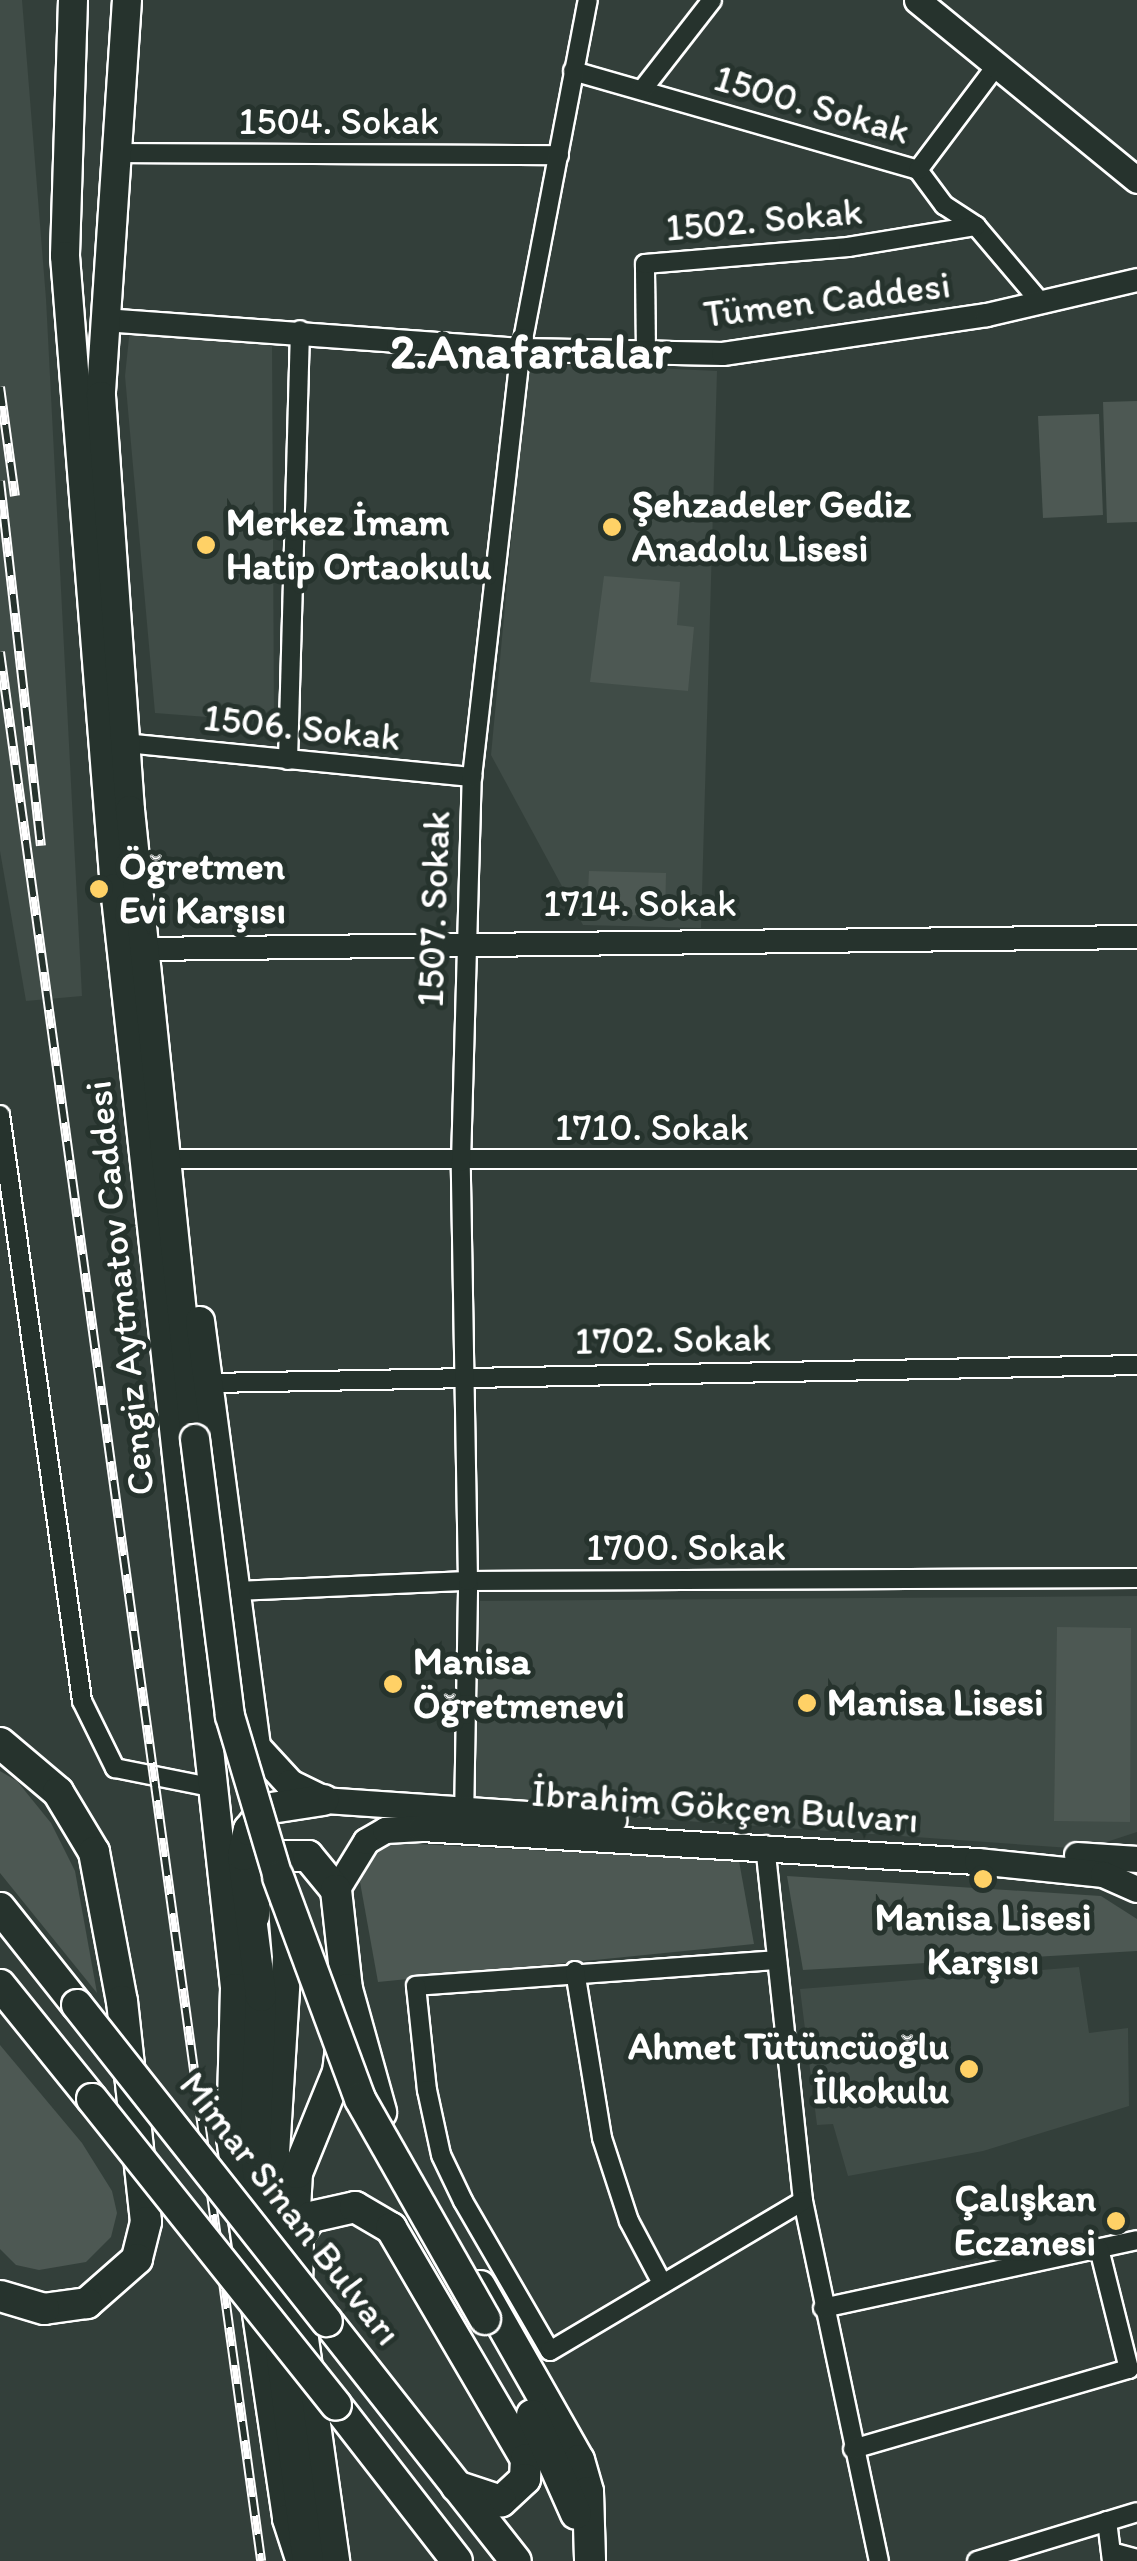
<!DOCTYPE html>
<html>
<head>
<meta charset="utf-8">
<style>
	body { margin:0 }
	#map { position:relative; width:1137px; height:2561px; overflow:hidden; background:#333f3a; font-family:Itim,sans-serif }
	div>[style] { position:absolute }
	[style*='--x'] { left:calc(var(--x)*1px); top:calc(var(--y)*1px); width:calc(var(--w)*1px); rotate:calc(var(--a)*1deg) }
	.built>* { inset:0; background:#404c47 }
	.green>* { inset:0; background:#4d5853 }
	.roads { filter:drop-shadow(2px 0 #fff) drop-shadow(-2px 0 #fff) drop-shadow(0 2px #fff) drop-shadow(0 -2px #fff) }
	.minor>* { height:18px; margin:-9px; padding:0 9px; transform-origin:9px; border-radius:9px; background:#26332d }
	.tertiary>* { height:22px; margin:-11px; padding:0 11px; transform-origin:11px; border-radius:11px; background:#26332d }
	.secondary>* { height:25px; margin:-12.5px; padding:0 12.5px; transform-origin:12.5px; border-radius:12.5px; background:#26332d }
	.primary>* { height:28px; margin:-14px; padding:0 14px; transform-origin:14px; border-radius:14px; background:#26332d }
	.trunk>* { height:30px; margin:-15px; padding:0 15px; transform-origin:15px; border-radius:15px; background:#26332d }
	.rail>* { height:10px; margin-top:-5px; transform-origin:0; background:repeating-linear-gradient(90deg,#26332d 0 19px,#fff 0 38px); box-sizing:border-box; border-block:2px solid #fff }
	.bridges { filter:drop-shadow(2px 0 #fff) drop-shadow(-2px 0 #fff) drop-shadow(0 2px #fff) drop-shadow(0 -2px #fff) }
	.primary-bridge>* { height:28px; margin:-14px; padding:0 14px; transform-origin:14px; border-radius:14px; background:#26332d }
	.trunk-bridge>* { height:30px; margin:-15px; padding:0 15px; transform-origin:15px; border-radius:15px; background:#26332d }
	.dots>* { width:28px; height:28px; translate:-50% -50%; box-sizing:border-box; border:5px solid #26332d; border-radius:50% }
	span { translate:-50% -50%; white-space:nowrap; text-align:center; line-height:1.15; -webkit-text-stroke:10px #26332d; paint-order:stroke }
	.street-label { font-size:38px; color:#fff }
	.poi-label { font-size:38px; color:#fff; font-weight:700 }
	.left { translate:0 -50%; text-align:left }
	.right { translate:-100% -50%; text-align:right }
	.district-label { font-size:48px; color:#fff; font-weight:700 }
</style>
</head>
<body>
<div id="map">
	<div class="built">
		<div style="clip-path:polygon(0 0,22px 0,46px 299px,82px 996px,26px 1001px,0 851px)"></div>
		<div style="clip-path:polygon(130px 328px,272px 340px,274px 722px,155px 713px,125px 376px)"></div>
		<div style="clip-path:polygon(528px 362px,717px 371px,701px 928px,583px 925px,491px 755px)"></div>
		<div style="clip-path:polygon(1137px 1596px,1137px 1832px,1085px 1849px,474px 1806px,480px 1601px)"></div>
		<div style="clip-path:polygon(1079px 1967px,1089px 2033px,1128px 2028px,1129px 2106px,983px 2151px,848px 2176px,833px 2124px,817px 2125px,800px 1989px)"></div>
	</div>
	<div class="green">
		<div style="clip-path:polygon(1137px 401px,1137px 522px,1107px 523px,1103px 402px)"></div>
		<div style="clip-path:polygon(1099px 414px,1103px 515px,1043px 518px,1038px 416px)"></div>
		<div style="clip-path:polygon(604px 576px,680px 582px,677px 625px,694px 627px,688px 691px,590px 682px)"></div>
		<div style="clip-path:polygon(589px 871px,666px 873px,665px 916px,587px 914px)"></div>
		<div style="clip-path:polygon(1057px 1627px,1131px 1628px,1130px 1822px,1054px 1821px)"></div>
		<div style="clip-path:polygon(0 1771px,17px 1781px,51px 1823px,75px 1871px,97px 1993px,0 1873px)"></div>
		<div style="clip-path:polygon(398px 1843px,739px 1861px,754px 1944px,378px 1982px,360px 1882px,363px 1862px,376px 1845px)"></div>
		<div style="clip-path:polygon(787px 1876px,1101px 1896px,1137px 1919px,1137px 1951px,803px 1970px)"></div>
		<div style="clip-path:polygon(0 2045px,82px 2143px,112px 2191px,117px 2213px,111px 2237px,86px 2262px,39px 2270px,16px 2265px,0 2249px)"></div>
	</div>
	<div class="roads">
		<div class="minor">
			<div style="--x:573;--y:71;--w:359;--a:16"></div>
			<div style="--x:918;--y:170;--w:44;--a:53.4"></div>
			<div style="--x:944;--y:205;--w:38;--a:33"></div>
			<div style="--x:976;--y:226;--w:96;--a:49.7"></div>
			<div style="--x:642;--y:90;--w:114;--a:-52.1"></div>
			<div style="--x:119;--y:153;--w:440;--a:0.3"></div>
			<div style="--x:918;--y:170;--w:130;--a:-53.1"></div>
			<div style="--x:646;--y:352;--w:88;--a:-90.7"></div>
			<div style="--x:645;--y:264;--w:204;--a:-4.8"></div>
			<div style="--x:848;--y:247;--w:130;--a:-9.3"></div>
			<div style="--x:125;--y:743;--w:349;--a:5.6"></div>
			<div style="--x:288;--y:760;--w:430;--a:-88.4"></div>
			<div style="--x:0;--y:1115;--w:592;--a:82.03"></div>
			<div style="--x:82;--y:1701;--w:75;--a:63.8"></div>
			<div style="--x:115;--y:1768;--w:97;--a:11.3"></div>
			<div style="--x:167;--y:1159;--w:970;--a:0"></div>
			<div style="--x:211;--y:1383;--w:926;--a:-1.11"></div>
			<div style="--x:236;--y:1591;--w:232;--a:-2.5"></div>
			<div style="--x:468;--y:1581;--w:669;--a:-0.26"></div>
			<div style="--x:464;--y:1820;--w:239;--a:-89"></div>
			<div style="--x:468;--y:1581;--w:419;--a:-91"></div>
			<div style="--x:461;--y:1162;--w:385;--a:-88.4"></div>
			<div style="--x:472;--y:777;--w:430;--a:-83.5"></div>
			<div style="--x:521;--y:350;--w:356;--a:-79.2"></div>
			<div style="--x:765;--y:1845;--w:358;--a:83.9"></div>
			<div style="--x:803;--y:2201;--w:368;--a:78.1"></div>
			<div style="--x:777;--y:1960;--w:362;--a:175.9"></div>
			<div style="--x:416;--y:1986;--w:105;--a:84"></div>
			<div style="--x:427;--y:2090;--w:66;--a:77.8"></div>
			<div style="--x:441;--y:2155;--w:51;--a:64.4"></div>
			<div style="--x:463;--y:2201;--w:173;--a:59.9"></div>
			<div style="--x:550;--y:2351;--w:294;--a:-30.7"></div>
			<div style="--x:575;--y:1971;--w:169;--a:80.8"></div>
			<div style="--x:602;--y:2138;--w:87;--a:72"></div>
			<div style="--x:629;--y:2221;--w:70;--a:62"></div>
			<div style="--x:823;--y:2308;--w:321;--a:-12.2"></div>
			<div style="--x:853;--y:2449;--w:287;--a:-16.2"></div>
			<div style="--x:1129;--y:2369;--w:124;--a:-104"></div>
			<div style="--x:1107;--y:2521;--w:40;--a:82.9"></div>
			<div style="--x:1111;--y:2552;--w:27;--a:15"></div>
			<div style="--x:977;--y:2561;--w:167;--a:-17"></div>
		</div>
		<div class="tertiary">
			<div style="--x:104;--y:320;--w:418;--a:4.1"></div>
			<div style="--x:521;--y:350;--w:202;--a:1.1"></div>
			<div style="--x:723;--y:354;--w:267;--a:-8.4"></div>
			<div style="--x:987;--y:315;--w:154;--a:-13.1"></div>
			<div style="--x:143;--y:949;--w:994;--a:-0.69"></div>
		</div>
		<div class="secondary">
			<div style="--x:917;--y:0;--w:284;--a:39.3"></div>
			<div style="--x:323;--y:1800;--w:291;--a:3.9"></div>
			<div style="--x:1077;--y:1855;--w:60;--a:3.8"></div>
			<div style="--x:336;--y:1890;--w:57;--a:-58.5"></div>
			<div style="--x:366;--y:1841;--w:22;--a:-30"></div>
			<div style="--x:385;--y:1830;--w:36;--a:-3"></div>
			<div style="--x:421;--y:1828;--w:557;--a:3.4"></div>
			<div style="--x:977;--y:1861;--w:127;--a:5.9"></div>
			<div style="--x:1103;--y:1874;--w:37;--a:24"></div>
		</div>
		<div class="primary">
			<div style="--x:73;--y:0;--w:256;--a:91.8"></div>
			<div style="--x:65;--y:256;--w:634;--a:85.48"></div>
			<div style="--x:115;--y:888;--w:1107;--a:83.77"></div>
			<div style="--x:235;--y:1988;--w:150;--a:91.5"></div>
			<div style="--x:231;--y:2138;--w:385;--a:81.6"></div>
			<div style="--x:287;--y:2519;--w:38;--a:72"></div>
			<div style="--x:127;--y:0;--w:397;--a:93.8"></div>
			<div style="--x:101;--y:396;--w:415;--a:86"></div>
			<div style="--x:130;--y:810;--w:632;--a:84.1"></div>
			<div style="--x:200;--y:1321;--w:430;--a:82.5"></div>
			<div style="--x:256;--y:1747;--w:50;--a:47.4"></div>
			<div style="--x:290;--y:1784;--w:37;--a:26"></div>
			<div style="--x:283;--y:1909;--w:48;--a:85.2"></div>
			<div style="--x:287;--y:1957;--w:232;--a:93.5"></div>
			<div style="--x:273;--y:2189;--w:103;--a:76.5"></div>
			<div style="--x:297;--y:2289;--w:275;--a:82"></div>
		</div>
		<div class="trunk">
			<div style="--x:0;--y:1743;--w:76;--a:40.2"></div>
			<div style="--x:58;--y:1792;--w:70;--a:59"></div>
			<div style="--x:94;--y:1852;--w:152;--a:79.4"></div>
			<div style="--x:122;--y:2001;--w:222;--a:83.8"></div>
			<div style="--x:146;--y:2222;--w:38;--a:104"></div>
			<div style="--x:137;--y:2259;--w:67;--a:138.7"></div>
			<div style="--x:87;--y:2303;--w:43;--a:172.1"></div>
			<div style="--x:44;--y:2309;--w:46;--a:-163.5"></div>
			<div style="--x:0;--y:1908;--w:124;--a:51.6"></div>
			<div style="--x:254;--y:1916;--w:36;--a:-90"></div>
			<div style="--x:254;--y:1880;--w:31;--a:-52"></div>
			<div style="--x:273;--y:1856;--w:35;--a:0"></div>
			<div style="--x:308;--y:1856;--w:44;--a:50.5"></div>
			<div style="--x:336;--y:1890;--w:100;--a:83.7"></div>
			<div style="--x:347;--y:1989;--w:128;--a:74.5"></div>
			<div style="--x:0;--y:1985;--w:146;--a:51.1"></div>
			<div style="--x:293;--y:2246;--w:73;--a:-86.9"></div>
			<div style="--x:297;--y:2173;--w:109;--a:-67.9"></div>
			<div style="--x:338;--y:2072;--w:35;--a:-83"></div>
			<div style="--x:480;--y:2286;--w:200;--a:60.4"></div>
			<div style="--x:579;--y:2460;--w:33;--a:74"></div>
			<div style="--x:588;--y:2492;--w:69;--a:88.3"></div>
			<div style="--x:297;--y:2289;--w:53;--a:-88.9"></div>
			<div style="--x:298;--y:2236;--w:23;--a:-56"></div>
			<div style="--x:311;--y:2217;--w:45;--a:-12.8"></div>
			<div style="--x:355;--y:2207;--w:42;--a:30.3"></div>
			<div style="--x:391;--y:2228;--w:268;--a:59.7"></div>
			<div style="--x:526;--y:2459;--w:20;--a:93"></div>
			<div style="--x:525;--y:2479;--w:33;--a:137"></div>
			<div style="--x:501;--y:2501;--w:47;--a:-161.6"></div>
			<div style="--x:327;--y:2321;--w:305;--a:51.8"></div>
			<div style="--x:336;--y:2405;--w:197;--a:52.2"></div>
			<div style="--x:532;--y:2415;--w:108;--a:66"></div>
			<div style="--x:308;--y:2561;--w:414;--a:-97.3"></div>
			<div style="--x:255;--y:2150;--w:154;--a:-87.8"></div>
			<div style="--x:261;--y:1996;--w:142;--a:-97.3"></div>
			<div style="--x:243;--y:1855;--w:26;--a:-77"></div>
			<div style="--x:249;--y:1830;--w:26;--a:-53"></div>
			<div style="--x:265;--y:1809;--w:59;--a:-8.8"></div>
		</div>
	</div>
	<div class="rail">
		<div style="--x:0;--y:387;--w:110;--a:82.2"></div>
		<div style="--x:0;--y:481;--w:367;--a:83.6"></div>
		<div style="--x:0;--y:652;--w:1927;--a:82.21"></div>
	</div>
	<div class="bridges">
		<div class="primary-bridge">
			<div style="--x:195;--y:1439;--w:279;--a:82.8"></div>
			<div style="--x:230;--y:1716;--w:168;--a:73.4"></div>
		</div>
		<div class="trunk-bridge">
			<div style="--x:278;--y:1877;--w:237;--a:69.7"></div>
			<div style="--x:360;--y:2099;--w:253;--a:60.4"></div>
			<div style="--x:77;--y:2005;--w:403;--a:51.7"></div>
			<div style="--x:92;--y:2099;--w:391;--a:51.4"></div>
		</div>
	</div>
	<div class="dots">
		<div style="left:612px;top:527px;background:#ffd166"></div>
		<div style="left:206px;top:545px;background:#ffd166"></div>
		<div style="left:99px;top:889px;background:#ffd166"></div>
		<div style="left:393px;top:1684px;background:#ffd166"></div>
		<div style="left:807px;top:1703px;background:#ffd166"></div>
		<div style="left:983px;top:1879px;background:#ffd166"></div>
		<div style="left:969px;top:2069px;background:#ffd166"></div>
		<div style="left:1116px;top:2221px;background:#ffd166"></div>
	</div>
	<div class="street-label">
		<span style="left:812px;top:105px;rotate:16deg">1500. Sokak</span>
		<span style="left:339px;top:122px">1504. Sokak</span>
		<span style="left:764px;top:220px;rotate:-5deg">1502. Sokak</span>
		<span style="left:827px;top:300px;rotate:-7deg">Tümen Caddesi</span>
		<span style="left:302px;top:728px;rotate:6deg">1506. Sokak</span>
		<span style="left:640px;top:904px">1714. Sokak</span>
		<span style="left:434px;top:909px;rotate:-88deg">1507. Sokak</span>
		<span style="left:652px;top:1128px">1710. Sokak</span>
		<span style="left:120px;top:1288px;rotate:-96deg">Cengiz Aytmatov Caddesi</span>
		<span style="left:673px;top:1340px;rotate:-1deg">1702. Sokak</span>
		<span style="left:686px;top:1548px">1700. Sokak</span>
		<span style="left:725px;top:1807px;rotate:4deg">İbrahim Gökçen Bulvarı</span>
		<span style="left:290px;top:2209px;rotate:52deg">Mimar Sinan Bulvarı</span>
	</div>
	<div class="poi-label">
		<span class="left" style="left:632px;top:527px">Şehzadeler Gediz<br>Anadolu Lisesi</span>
		<span class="left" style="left:226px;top:545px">Merkez İmam<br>Hatip Ortaokulu</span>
		<span class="left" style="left:119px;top:889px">Öğretmen<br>Evi Karşısı</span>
		<span class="left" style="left:413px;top:1684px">Manisa<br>Öğretmenevi</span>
		<span class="left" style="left:827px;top:1703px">Manisa Lisesi</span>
		<span style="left:983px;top:1940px">Manisa Lisesi<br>Karşısı</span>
		<span class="right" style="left:949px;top:2069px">Ahmet Tütüncüoğlu<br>İlkokulu</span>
		<span class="right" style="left:1096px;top:2221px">Çalışkan<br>Eczanesi</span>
	</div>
	<div class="district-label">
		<span style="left:531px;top:352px">2.Anafartalar</span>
	</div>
</div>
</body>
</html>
